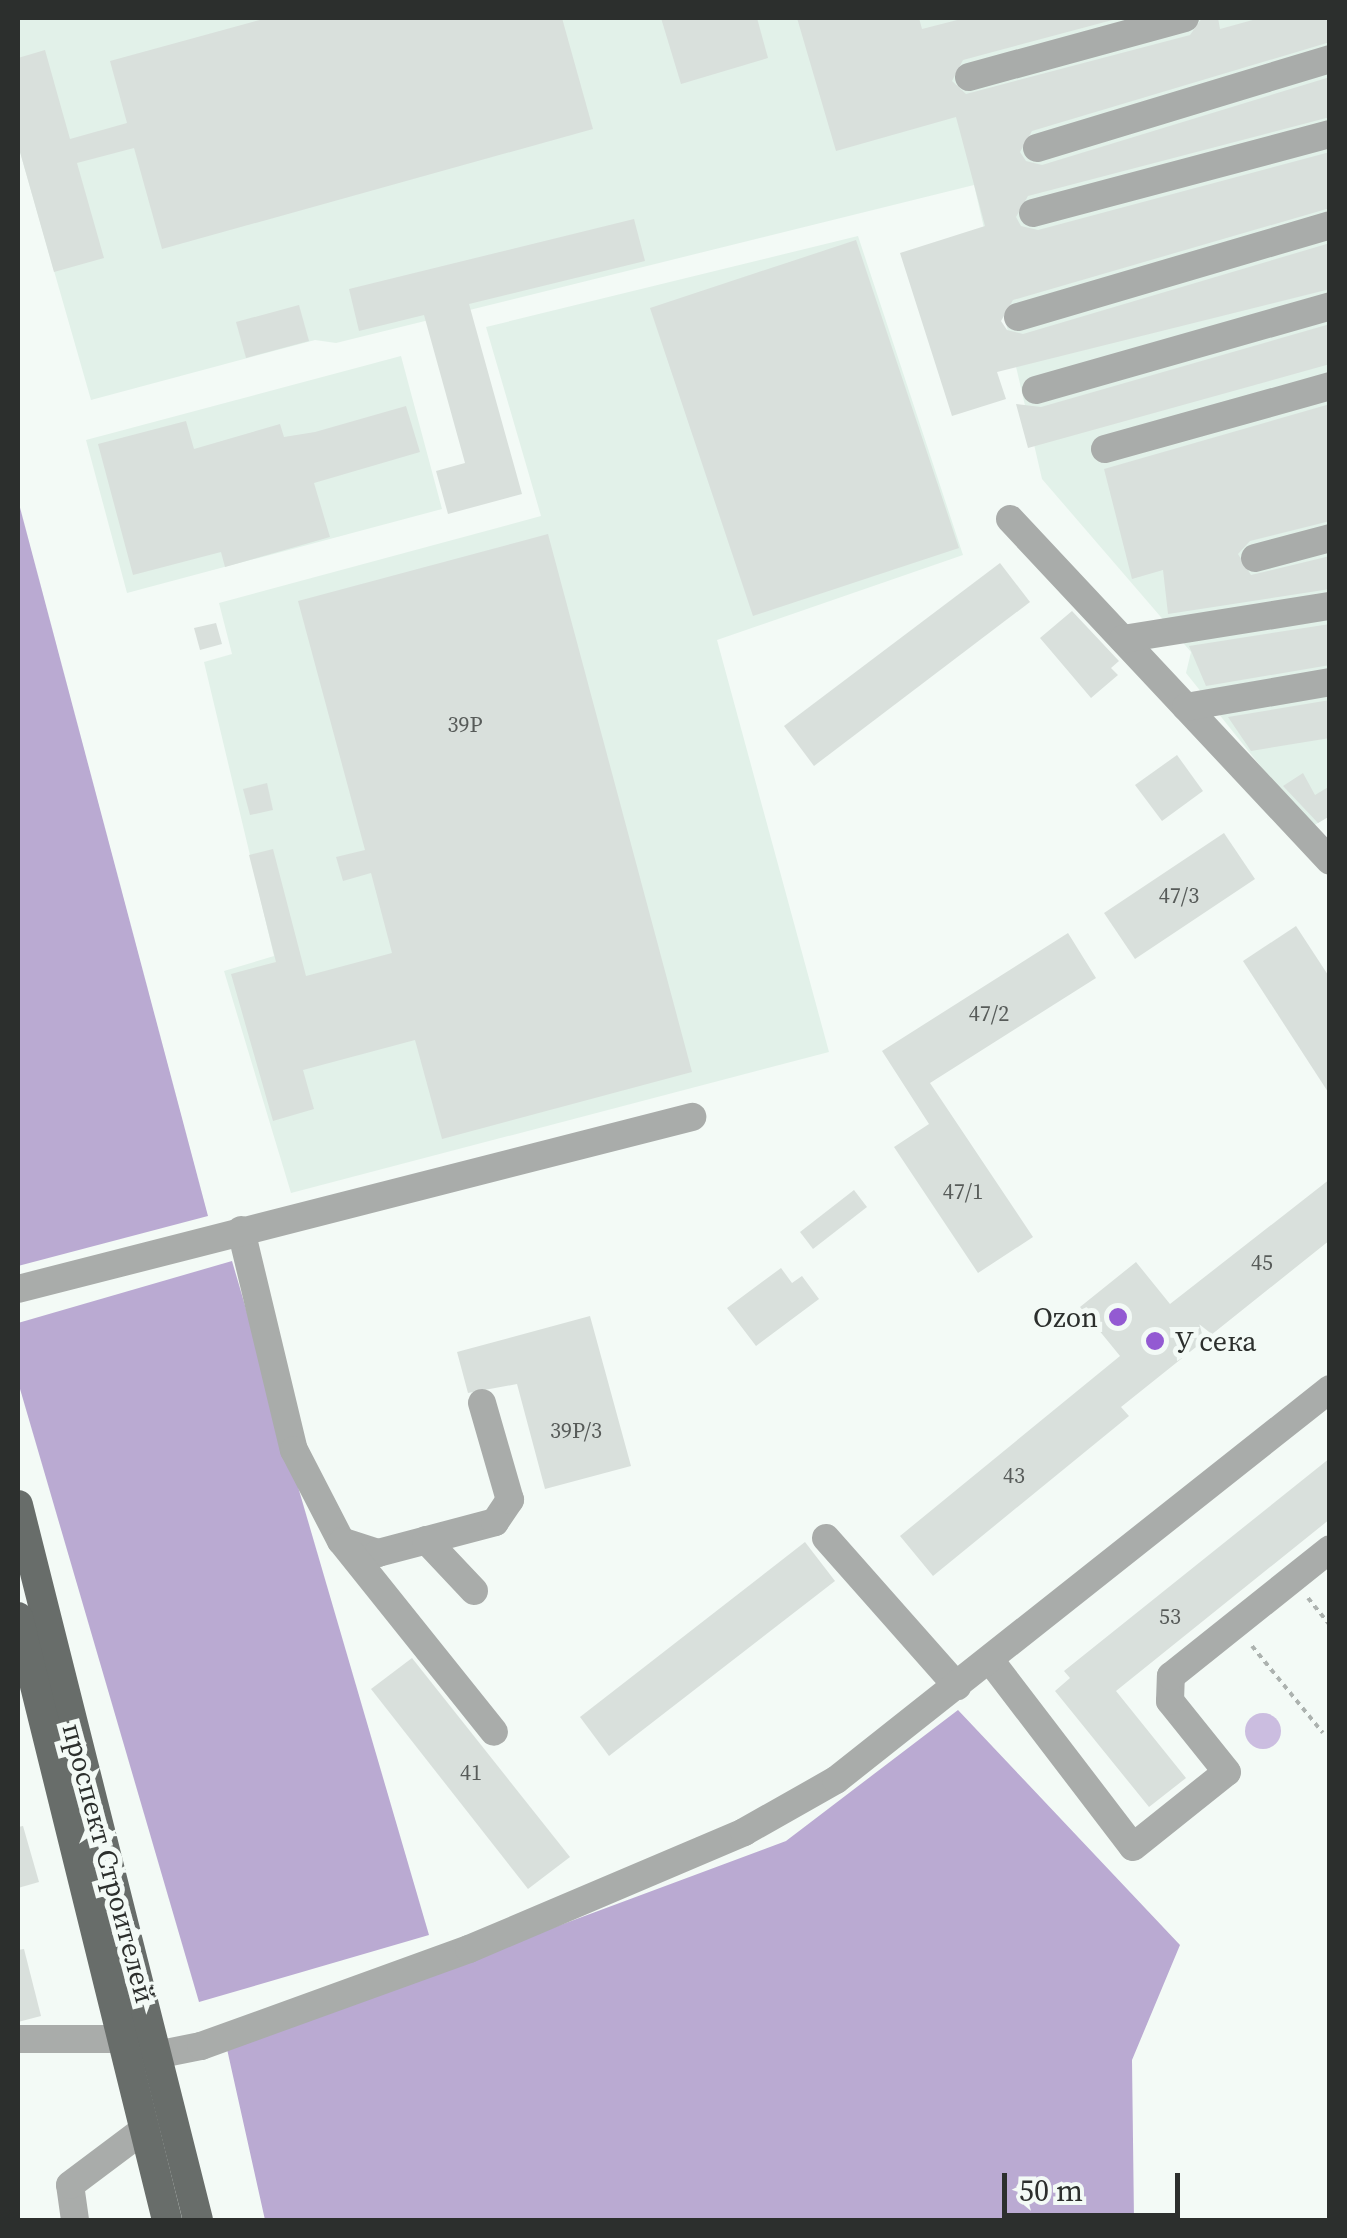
<!DOCTYPE html>
<html>
<head>
<meta charset="utf-8">
<style>
	body { margin:0 }
	#map { position:relative; width:1347px; height:2238px; overflow:hidden; background:#f3faf6; font-family:"Source Serif 4",serif }
	div>[style] { position:absolute }
	[style*='--x'] { left:calc(var(--x)*1px); top:calc(var(--y)*1px); width:calc(var(--w)*1px); rotate:calc(var(--a)*1deg) }
	.built>* { inset:0; background:#e2f1e9 }
	.green>* { inset:0; background:#cbbde0 }
	.round { border-radius:50% }
	.forest>* { inset:0; background:#baaad2 }
	.building>* { inset:0; background:#d9e0dc }
	.path>* { height:4px; margin-top:-2px; transform-origin:0; background:repeating-linear-gradient(90deg,#acb2af 0 5px,transparent 0 10px) }
	.minor>* { height:28px; margin:-14px; padding:0 14px; transform-origin:14px; border-radius:14px; background:#a9acaa }
	.major>* { height:30px; margin:-15px; padding:0 15px; transform-origin:15px; border-radius:15px; background:#686d6a }
	.dots>* { width:28px; height:28px; translate:-50% -50%; box-sizing:border-box; border:5px solid #f3faf6; border-radius:50% }
	span { translate:-50% -50%; white-space:nowrap; text-align:center; line-height:1.15; -webkit-text-stroke:10px #f3faf6; paint-order:stroke }
	.number-label { font-size:22px; color:#575b59 }
	.number-label span { -webkit-text-stroke-width:0 }
	.poi-label { font-size:28px; color:#2c2f2d }
	.right { translate:-100% -50%; text-align:right }
	.left { translate:0 -50%; text-align:left }
	.street-label { font-size:28px; color:#2c2f2d }
	.frame { position:absolute; inset:0; border:20px solid #2c2f2d; pointer-events:none }
	.scale { position:absolute; left:1002px; top:2173px; width:178px; height:45px; box-sizing:border-box; border:5px solid #2c2f2d; border-top:0; padding-left:12px; font-size:30px; line-height:35px; white-space:nowrap; color:#2c2f2d; -webkit-text-stroke:8px #f3faf6; paint-order:stroke }
</style>
</head>
<body>
<div id="map">
	<div class="built">
		<div style="clip-path:polygon(18px 18px,1329px 18px,1329px 816px,1310px 828px,1186px 673px,1191px 652px,1042px 479px,974px 185px,336px 343px,315px 340px,91px 400px,18px 145px)"></div>
		<div style="clip-path:polygon(858px 236px,963px 555px,717px 640px,829px 1052px,291px 1193px,224px 971px,274px 956px,204px 662px,232px 654px,219px 603px,541px 516px,486px 327px)"></div>
		<div style="clip-path:polygon(401px 356px,442px 509px,127px 593px,86px 440px)"></div>
	</div>
	<div class="green">
		<div class="round" style="left:1245px;top:1713px;width:36px;height:36px"></div>
	</div>
	<div class="forest">
		<div style="clip-path:polygon(18px 500px,208px 1216px,18px 1266px)"></div>
		<div style="clip-path:polygon(232px 1261px,429px 1935px,199px 2002px,18px 1382px,18px 1323px)"></div>
		<div style="clip-path:polygon(958px 1710px,1180px 1945px,1132px 2060px,1134px 2220px,265px 2220px,227px 2049px,786px 1841px)"></div>
	</div>
	<div class="building">
		<div style="clip-path:polygon(267px 18px,562px 18px,593px 129px,162px 249px,134px 148px,77px 163px,104px 258px,54px 272px,18px 145px,18px 58px,45px 50px,70px 139px,127px 123px,110px 61px)"></div>
		<div style="clip-path:polygon(661px 18px,757px 18px,768px 58px,681px 84px)"></div>
		<div style="clip-path:polygon(797px 18px,919px 18px,922px 29px,965px 18px,1120px 18px,963px 60px,952px 81px,966px 94px,1190px 35px,1202px 18px,1218px 18px,1220px 29px,1260px 18px,1330px 18px,1330px 42px,1032px 131px,1020px 152px,1026px 161px,1042px 165px,1330px 77px,1330px 117px,1028px 196px,1016px 217px,1021px 226px,1038px 230px,1330px 152px,1330px 208px,1013px 300px,1001px 321px,1007px 330px,1023px 334px,1330px 243px,1330px 289px,997px 372px,1006px 399px,952px 416px,900px 253px,985px 226px,956px 117px,836px 151px)"></div>
		<div style="clip-path:polygon(634px 219px,645px 261px,469px 304px,522px 494px,448px 514px,436px 471px,465px 463px,424px 315px,359px 331px,349px 289px)"></div>
		<div style="clip-path:polygon(856px 240px,959px 548px,753px 616px,650px 308px)"></div>
		<div style="clip-path:polygon(299px 305px,309px 341px,246px 358px,236px 322px)"></div>
		<div style="clip-path:polygon(1330px 324px,1330px 364px,1028px 448px,1016px 404px,1041px 407px)"></div>
		<div style="clip-path:polygon(1330px 404px,1330px 521px,1250px 541px,1238px 554px,1251px 575px,1330px 556px,1330px 589px,1168px 614px,1163px 570px,1132px 579px,1104px 469px)"></div>
		<div style="clip-path:polygon(406px 406px,420px 452px,314px 483px,330px 537px,225px 567px,221px 552px,133px 575px,98px 444px,186px 421px,194px 449px,280px 424px,284px 437px,315px 432px)"></div>
		<div style="clip-path:polygon(548px 534px,692px 1072px,442px 1139px,415px 1040px,303px 1070px,314px 1109px,273px 1121px,231px 974px,276px 962px,249px 855px,273px 849px,306px 976px,392px 953px,371px 873px,343px 881px,336px 857px,365px 850px,298px 601px)"></div>
		<div style="clip-path:polygon(1000px 563px,1030px 602px,814px 766px,784px 726px)"></div>
		<div style="clip-path:polygon(1072px 611px,1119px 661px,1111px 668px,1118px 675px,1091px 698px,1040px 638px)"></div>
		<div style="clip-path:polygon(216px 623px,222px 644px,200px 650px,194px 628px)"></div>
		<div style="clip-path:polygon(1330px 624px,1330px 665px,1206px 686px,1189px 646px)"></div>
		<div style="clip-path:polygon(1330px 700px,1330px 738px,1251px 751px,1228px 717px)"></div>
		<div style="clip-path:polygon(1177px 755px,1203px 791px,1162px 821px,1135px 785px)"></div>
		<div style="clip-path:polygon(1303px 773px,1315px 795px,1330px 786px,1330px 816px,1318px 823px,1283px 786px)"></div>
		<div style="clip-path:polygon(267px 783px,273px 810px,250px 815px,243px 789px)"></div>
		<div style="clip-path:polygon(1224px 833px,1255px 879px,1135px 959px,1104px 913px)"></div>
		<div style="clip-path:polygon(1296px 926px,1330px 978px,1330px 1095px,1243px 961px)"></div>
		<div style="clip-path:polygon(1068px 933px,1096px 978px,930px 1083px,1033px 1237px,978px 1273px,894px 1147px,929px 1124px,882px 1051px)"></div>
		<div style="clip-path:polygon(1330px 1179px,1330px 1240px,1121px 1407px,1129px 1416px,933px 1576px,900px 1536px,1120px 1356px,1080px 1307px,1136px 1262px,1170px 1304px)"></div>
		<div style="clip-path:polygon(854px 1190px,867px 1207px,813px 1249px,800px 1232px)"></div>
		<div style="clip-path:polygon(781px 1268px,792px 1283px,802px 1276px,819px 1299px,756px 1346px,727px 1308px)"></div>
		<div style="clip-path:polygon(590px 1316px,631px 1466px,545px 1489px,517px 1384px,468px 1393px,457px 1352px)"></div>
		<div style="clip-path:polygon(1330px 1458px,1330px 1519px,1116px 1691px,1186px 1778px,1149px 1807px,1055px 1691px,1070px 1678px,1064px 1671px)"></div>
		<div style="clip-path:polygon(805px 1542px,835px 1581px,609px 1756px,580px 1717px)"></div>
		<div style="clip-path:polygon(412px 1658px,570px 1857px,528px 1889px,371px 1689px)"></div>
		<div style="clip-path:polygon(23px 1826px,39px 1882px,18px 1888px,18px 1827px)"></div>
		<div style="clip-path:polygon(24px 1949px,41px 2016px,18px 2022px,18px 1950px)"></div>
	</div>
	<div class="path">
		<div style="--x:1308;--y:1598;--w:35;--a:51"></div>
		<div style="--x:1252;--y:1646;--w:112;--a:50.8"></div>
	</div>
	<div class="minor">
		<div style="--x:969;--y:77;--w:224;--a:-15.3"></div>
		<div style="--x:1037;--y:148;--w:306;--a:-16.9"></div>
		<div style="--x:1033;--y:213;--w:307;--a:-14.9"></div>
		<div style="--x:1018;--y:317;--w:325;--a:-16.4"></div>
		<div style="--x:1036;--y:390;--w:306;--a:-15.9"></div>
		<div style="--x:1105;--y:449;--w:234;--a:-15.6"></div>
		<div style="--x:1010;--y:519;--w:468;--a:46.9"></div>
		<div style="--x:1255;--y:558;--w:78;--a:-14.9"></div>
		<div style="--x:1123;--y:639;--w:210;--a:-9.1"></div>
		<div style="--x:1186;--y:707;--w:146;--a:-9.8"></div>
		<div style="--x:241;--y:1230;--w:226;--a:76.5"></div>
		<div style="--x:294;--y:1450;--w:102;--a:62.7"></div>
		<div style="--x:341;--y:1541;--w:39;--a:18"></div>
		<div style="--x:378;--y:1553;--w:121;--a:-14.8"></div>
		<div style="--x:495;--y:1522;--w:27;--a:-56"></div>
		<div style="--x:510;--y:1500;--w:101;--a:-106.1"></div>
		<div style="--x:18;--y:1289;--w:696;--a:-14.32"></div>
		<div style="--x:826;--y:1538;--w:198;--a:48.5"></div>
		<div style="--x:426;--y:1540;--w:70;--a:46.7"></div>
		<div style="--x:342;--y:1542;--w:243;--a:51.3"></div>
		<div style="--x:990;--y:1660;--w:235;--a:52.6"></div>
		<div style="--x:1133;--y:1847;--w:120;--a:-38.6"></div>
		<div style="--x:1227;--y:1772;--w:91;--a:-128.8"></div>
		<div style="--x:1170;--y:1701;--w:25;--a:-88"></div>
		<div style="--x:1171;--y:1676;--w:203;--a:-38.6"></div>
		<div style="--x:18;--y:2039;--w:106;--a:0"></div>
		<div style="--x:136;--y:2059;--w:66;--a:-11.3"></div>
		<div style="--x:201;--y:2046;--w:285;--a:-19.9"></div>
		<div style="--x:469;--y:1949;--w:299;--a:-23"></div>
		<div style="--x:744;--y:1832;--w:106;--a:-29.5"></div>
		<div style="--x:836;--y:1780;--w:630;--a:-38.36"></div>
		<div style="--x:75;--y:2220;--w:35;--a:-98"></div>
		<div style="--x:70;--y:2185;--w:95;--a:-36.9"></div>
	</div>
	<div class="major">
		<div style="--x:18;--y:1505;--w:737;--a:75.87"></div>
		<div style="--x:18;--y:1617;--w:621;--a:76.12"></div>
	</div>
	<div class="dots">
		<div style="left:1118px;top:1317px;background:#935ad2"></div>
		<div style="left:1155px;top:1341px;background:#935ad2"></div>
	</div>
	<div class="number-label">
		<span style="left:465px;top:725px">39Р</span>
		<span style="left:1179px;top:896px">47/3</span>
		<span style="left:989px;top:1014px">47/2</span>
		<span style="left:963px;top:1192px">47/1</span>
		<span style="left:1262px;top:1263px">45</span>
		<span style="left:576px;top:1431px">39Р/3</span>
		<span style="left:1014px;top:1476px">43</span>
		<span style="left:1170px;top:1617px">53</span>
		<span style="left:471px;top:1773px">41</span>
	</div>
	<div class="poi-label">
		<span class="right" style="left:1098px;top:1317px">Ozon</span>
		<span class="left" style="left:1175px;top:1341px">У сека</span>
	</div>
	<div class="street-label">
		<span style="left:109px;top:1863px;rotate:75deg">проспект Строителей</span>
	</div>
	<div class="frame"></div>
	<div class="scale">50 m</div>
</div>
</body>
</html>
